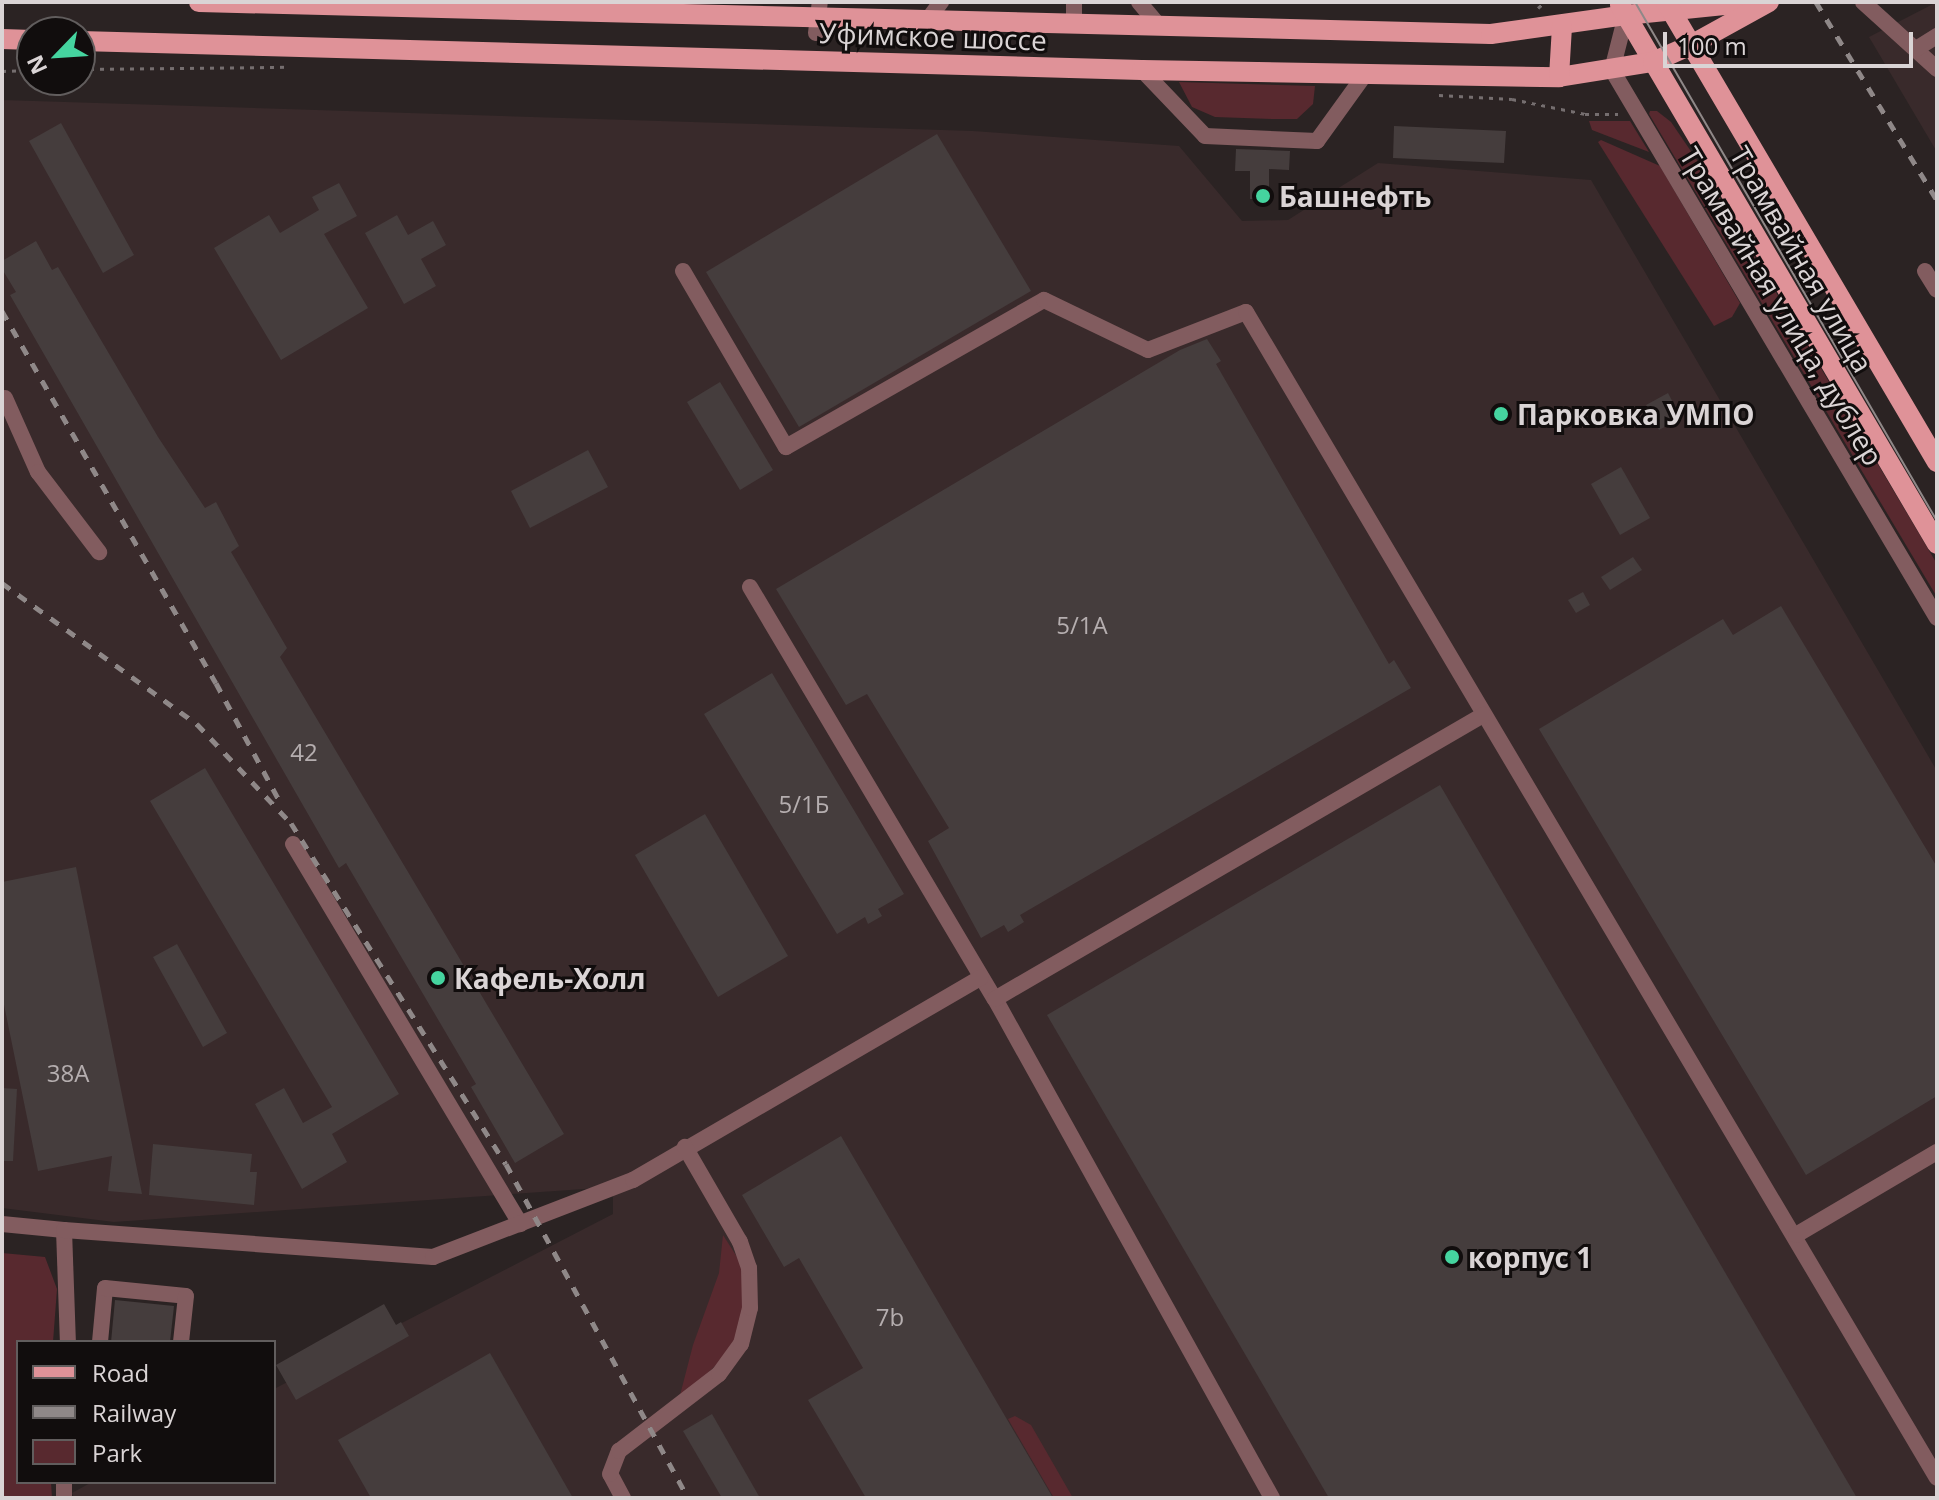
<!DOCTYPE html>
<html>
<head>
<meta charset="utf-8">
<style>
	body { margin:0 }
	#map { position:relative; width:1939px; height:1500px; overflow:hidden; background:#2b2323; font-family:"Open Sans",sans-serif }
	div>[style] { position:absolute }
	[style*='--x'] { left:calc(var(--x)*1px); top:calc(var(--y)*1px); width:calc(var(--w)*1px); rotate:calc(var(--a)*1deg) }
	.built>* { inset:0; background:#392a2b }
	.green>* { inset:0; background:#58292f }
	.building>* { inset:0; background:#453d3d }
	.path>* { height:3px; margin-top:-1.5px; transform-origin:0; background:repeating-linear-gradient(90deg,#756e6f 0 4px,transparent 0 10px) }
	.minor>* { height:16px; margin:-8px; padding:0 8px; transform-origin:8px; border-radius:8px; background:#825c5f }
	.major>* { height:20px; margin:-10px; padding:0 10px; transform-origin:10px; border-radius:10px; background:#df9298 }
	.tram>* { height:2px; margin:-1px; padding:0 1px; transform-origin:1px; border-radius:1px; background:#8f8888 }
	.rail>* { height:5px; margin-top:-2.5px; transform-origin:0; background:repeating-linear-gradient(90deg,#8f8888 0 10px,transparent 0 20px) }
	.dots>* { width:22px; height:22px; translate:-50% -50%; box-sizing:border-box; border:4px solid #110d0d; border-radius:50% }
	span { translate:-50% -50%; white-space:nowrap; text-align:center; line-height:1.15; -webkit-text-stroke:6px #110d0d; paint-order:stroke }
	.number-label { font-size:24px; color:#b5aeaf }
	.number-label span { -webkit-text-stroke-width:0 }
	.street-label { font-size:28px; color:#dad4d5 }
	.poi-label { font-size:28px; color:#dad4d5; font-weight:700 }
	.left { translate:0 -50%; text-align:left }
	.frame { position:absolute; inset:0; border:4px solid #dad4d5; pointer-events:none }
	.legend { position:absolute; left:16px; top:1340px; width:260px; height:144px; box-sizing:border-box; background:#110d0d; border:2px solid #615d5d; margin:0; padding:10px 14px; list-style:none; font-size:24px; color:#dad4d5 }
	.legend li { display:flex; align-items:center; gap:16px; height:40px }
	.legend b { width:40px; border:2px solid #615d5d }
	.north { position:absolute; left:16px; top:16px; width:80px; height:80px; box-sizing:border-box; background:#110d0d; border:2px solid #615d5d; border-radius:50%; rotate:245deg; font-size:22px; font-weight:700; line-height:32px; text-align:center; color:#dad4d5 }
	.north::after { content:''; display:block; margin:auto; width:28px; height:36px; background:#45d49f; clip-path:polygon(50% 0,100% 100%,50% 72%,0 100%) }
	.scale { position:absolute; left:1663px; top:32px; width:250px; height:36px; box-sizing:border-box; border:4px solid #dad4d5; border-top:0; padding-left:10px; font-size:24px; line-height:28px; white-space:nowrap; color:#dad4d5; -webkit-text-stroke:6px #110d0d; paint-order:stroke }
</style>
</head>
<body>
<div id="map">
	<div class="built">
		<div style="clip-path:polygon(1937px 2px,1937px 152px,1869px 37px)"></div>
		<div style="clip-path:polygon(2px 100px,973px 131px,1179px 146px,1242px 221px,1288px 220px,1378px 163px,1591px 180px,1937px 771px,1937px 1498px,74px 1498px,72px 1493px,92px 1482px,274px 1482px,274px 1389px,613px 1214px,613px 1187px,114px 1222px,2px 1208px)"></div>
	</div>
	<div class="green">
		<div style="clip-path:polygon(1179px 82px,1315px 86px,1313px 104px,1297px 119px,1272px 119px,1215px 117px,1192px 107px)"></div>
		<div style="clip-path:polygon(1650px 111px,1657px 111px,1671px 122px,1701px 166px,1937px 564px,1937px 597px,1649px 114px)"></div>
		<div style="clip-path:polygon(1589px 121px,1630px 121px,1649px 152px,1592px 130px)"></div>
		<div style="clip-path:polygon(1601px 140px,1660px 166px,1740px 303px,1732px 317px,1714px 326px,1598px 142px)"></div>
		<div style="clip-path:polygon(723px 1235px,739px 1260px,745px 1287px,737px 1344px,678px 1403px,693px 1345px,719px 1273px)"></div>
		<div style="clip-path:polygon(2px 1253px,45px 1257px,57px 1289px,53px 1342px,18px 1342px,18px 1482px,51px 1482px,52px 1498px,2px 1498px)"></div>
		<div style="clip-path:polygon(1015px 1416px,1031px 1425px,1073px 1498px,1054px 1498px,1008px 1419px)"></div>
	</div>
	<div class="building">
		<div style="clip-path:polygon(61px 123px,134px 255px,103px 273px,29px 141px)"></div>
		<div style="clip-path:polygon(1394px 126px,1506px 131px,1504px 163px,1393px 158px)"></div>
		<div style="clip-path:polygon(937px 134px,1031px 291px,799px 427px,706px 272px)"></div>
		<div style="clip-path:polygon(1236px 149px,1290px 151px,1289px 170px,1269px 169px,1269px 199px,1250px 199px,1250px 171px,1235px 171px)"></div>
		<div style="clip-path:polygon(339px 183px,357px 216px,324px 234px,368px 308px,281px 360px,214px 248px,269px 215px,280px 233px,319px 210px,312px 197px)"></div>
		<div style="clip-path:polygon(397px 215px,408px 235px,433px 221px,446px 245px,421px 259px,436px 286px,404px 304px,365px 233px)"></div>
		<div style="clip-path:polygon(36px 241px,52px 270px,58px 267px,158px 437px,205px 508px,216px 502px,239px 546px,231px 552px,287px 648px,280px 657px,564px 1134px,515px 1163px,471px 1087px,476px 1084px,346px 863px,339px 868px,10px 295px,16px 292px,2px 269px,2px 261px)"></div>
		<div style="clip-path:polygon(1207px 339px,1221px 361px,1216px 364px,1389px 664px,1394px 660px,1411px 688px,1020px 915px,1024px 922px,1008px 932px,1004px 925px,981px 938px,928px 841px,949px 828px,867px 694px,846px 705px,776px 589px,1180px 350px)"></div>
		<div style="clip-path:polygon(720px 382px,773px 470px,740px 490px,687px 402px)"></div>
		<div style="clip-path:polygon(1668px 393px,1681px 418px,1659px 430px,1646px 405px)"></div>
		<div style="clip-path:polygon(588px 450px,608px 487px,530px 528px,511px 491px)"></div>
		<div style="clip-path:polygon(1621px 467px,1650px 518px,1620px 535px,1591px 484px)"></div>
		<div style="clip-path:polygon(1633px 557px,1642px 570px,1610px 590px,1601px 577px)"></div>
		<div style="clip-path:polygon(1583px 592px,1590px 605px,1576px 613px,1568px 600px)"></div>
		<div style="clip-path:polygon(1781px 606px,1937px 867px,1937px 1096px,1806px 1175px,1539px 729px,1723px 619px,1733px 635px)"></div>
		<div style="clip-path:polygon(772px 673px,904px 894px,878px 909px,882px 916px,868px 924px,865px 917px,837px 934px,704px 714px)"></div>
		<div style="clip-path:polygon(205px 768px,399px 1094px,332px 1134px,347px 1162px,302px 1189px,255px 1104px,284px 1088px,303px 1123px,332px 1107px,150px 801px)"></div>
		<div style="clip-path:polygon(1440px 785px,1857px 1498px,1329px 1498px,1047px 1015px)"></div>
		<div style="clip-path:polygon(705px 814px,788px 956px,718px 997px,635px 855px)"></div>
		<div style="clip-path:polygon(76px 867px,142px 1194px,108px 1191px,112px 1156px,38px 1171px,2px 995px,2px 882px)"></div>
		<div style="clip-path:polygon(177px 944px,227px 1033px,203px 1047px,153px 957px)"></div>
		<div style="clip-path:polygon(2px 1088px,17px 1089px,13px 1161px,2px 1161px)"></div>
		<div style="clip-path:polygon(841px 1136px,1053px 1498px,866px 1498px,808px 1400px,863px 1368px,799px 1258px,784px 1267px,742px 1195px)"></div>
		<div style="clip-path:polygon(153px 1144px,252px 1154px,250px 1172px,257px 1172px,254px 1205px,149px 1195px)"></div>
		<div style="clip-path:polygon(115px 1300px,174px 1306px,170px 1342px,111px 1342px)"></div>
		<div style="clip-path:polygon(384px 1304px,396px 1325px,401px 1322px,409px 1336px,296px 1400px,276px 1365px)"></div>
		<div style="clip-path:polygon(490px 1353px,573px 1498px,371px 1498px,338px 1440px)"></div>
		<div style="clip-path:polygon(712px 1414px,760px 1498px,722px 1498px,683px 1431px)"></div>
	</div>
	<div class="path">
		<div style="--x:1538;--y:8;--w:9;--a:-41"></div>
		<div style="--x:80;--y:69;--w:208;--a:-0.6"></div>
		<div style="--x:2;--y:71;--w:30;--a:-2"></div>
		<div style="--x:1439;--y:95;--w:73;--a:3.1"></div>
		<div style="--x:1512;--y:99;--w:75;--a:11.6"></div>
		<div style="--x:1585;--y:114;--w:33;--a:0"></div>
	</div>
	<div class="minor">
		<div style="--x:1139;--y:2;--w:30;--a:50"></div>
		<div style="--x:1863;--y:2;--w:100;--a:42.2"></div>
		<div style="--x:1626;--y:15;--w:57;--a:104.3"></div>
		<div style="--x:1612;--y:70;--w:637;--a:59.33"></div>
		<div style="--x:926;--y:22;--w:25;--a:-53"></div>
		<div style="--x:1074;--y:24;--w:22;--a:-90"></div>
		<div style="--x:816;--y:33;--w:31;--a:-83"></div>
		<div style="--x:1916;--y:49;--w:25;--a:-32"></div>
		<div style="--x:1142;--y:70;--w:91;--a:46.3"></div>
		<div style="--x:1205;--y:136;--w:112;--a:2.6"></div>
		<div style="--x:1317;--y:141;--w:84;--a:-54.2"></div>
		<div style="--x:683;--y:271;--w:204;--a:59.7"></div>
		<div style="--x:786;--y:447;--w:297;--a:-29.7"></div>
		<div style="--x:1044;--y:300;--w:115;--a:25.7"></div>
		<div style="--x:1148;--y:350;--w:105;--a:-21.2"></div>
		<div style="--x:1246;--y:312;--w:1355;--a:59.35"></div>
		<div style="--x:1925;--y:271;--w:22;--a:58"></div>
		<div style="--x:5;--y:398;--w:81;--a:66"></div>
		<div style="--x:38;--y:472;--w:101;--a:52.7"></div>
		<div style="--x:750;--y:587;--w:479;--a:59.3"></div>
		<div style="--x:995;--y:999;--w:571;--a:60.96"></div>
		<div style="--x:293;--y:844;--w:443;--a:59.1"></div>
		<div style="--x:995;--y:999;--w:565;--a:-30.2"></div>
		<div style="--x:2;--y:1224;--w:62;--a:5.5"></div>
		<div style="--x:64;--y:1230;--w:112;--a:88"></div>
		<div style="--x:64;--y:1230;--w:370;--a:4.2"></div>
		<div style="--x:433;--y:1257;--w:214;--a:-21.1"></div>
		<div style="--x:633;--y:1180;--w:402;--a:-30.2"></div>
		<div style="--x:1796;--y:1235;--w:164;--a:-30.5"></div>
		<div style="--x:100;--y:1342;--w:54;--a:-84.7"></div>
		<div style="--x:105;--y:1288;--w:81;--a:5.6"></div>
		<div style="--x:186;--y:1296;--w:46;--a:96.2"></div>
		<div style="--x:64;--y:1482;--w:16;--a:90"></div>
		<div style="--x:623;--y:1498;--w:27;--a:-118"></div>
		<div style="--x:610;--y:1474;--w:25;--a:-69"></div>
		<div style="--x:619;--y:1451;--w:126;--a:-37.6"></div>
		<div style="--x:719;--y:1374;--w:37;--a:-54"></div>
		<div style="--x:741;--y:1344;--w:37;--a:-76"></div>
		<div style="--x:750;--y:1308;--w:40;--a:-91.4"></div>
		<div style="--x:749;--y:1268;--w:28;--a:-109"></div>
		<div style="--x:740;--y:1242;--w:110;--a:-120.1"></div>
	</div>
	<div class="major">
		<div style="--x:199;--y:2;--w:1292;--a:1.42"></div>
		<div style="--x:1491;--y:34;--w:136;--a:-8"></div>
		<div style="--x:1626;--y:15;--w:128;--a:-5.8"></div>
		<div style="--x:1666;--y:2;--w:534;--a:59.5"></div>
		<div style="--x:1620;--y:5;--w:625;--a:59.54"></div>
		<div style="--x:2;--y:39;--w:30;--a:2"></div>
		<div style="--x:80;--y:41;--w:1062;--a:1.56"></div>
		<div style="--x:1142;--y:70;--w:417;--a:1"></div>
		<div style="--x:1559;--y:77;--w:95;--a:-9.1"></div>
		<div style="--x:1653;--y:62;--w:42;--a:-24.1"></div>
		<div style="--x:1691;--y:45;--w:89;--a:-28.9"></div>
		<div style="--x:1559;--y:77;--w:51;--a:-86.6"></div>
	</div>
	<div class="tram">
		<div style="--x:1635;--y:2;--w:600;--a:59.81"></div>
	</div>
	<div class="rail">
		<div style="--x:1816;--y:2;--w:232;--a:58.6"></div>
		<div style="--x:2;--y:311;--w:429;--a:60.1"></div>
		<div style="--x:216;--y:683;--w:135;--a:61.7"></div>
		<div style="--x:2;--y:583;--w:241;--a:35.9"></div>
		<div style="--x:197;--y:724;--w:137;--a:46.5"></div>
		<div style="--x:291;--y:823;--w:403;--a:57.8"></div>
		<div style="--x:506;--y:1164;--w:380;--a:61.4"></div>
	</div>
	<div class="dots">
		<div style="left:1263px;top:196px;background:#45d49f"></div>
		<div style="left:1501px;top:414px;background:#45d49f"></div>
		<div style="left:438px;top:978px;background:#45d49f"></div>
		<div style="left:1452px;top:1257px;background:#45d49f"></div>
	</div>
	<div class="number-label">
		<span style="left:1082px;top:625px">5/1А</span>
		<span style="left:304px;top:752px">42</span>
		<span style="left:804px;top:804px">5/1Б</span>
		<span style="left:68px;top:1073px">38А</span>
		<span style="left:890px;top:1317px">7b</span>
	</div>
	<div class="street-label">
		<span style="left:933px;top:36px;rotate:2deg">Уфимское шоссе</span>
		<span style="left:1802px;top:259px;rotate:60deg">Трамвайная улица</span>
		<span style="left:1782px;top:306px;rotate:59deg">Трамвайная улица, дублер</span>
	</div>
	<div class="poi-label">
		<span class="left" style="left:1279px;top:196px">Башнефть</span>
		<span class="left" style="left:1517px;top:414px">Парковка УМПО</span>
		<span class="left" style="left:454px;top:978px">Кафель-Холл</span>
		<span class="left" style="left:1468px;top:1257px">корпус 1</span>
	</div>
	<div class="frame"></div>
	<ul class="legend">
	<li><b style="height:10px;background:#df9298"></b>Road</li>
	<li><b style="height:10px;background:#8f8888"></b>Railway</li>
	<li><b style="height:22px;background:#58292f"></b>Park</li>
	</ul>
	<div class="north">N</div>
	<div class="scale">100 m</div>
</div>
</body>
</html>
